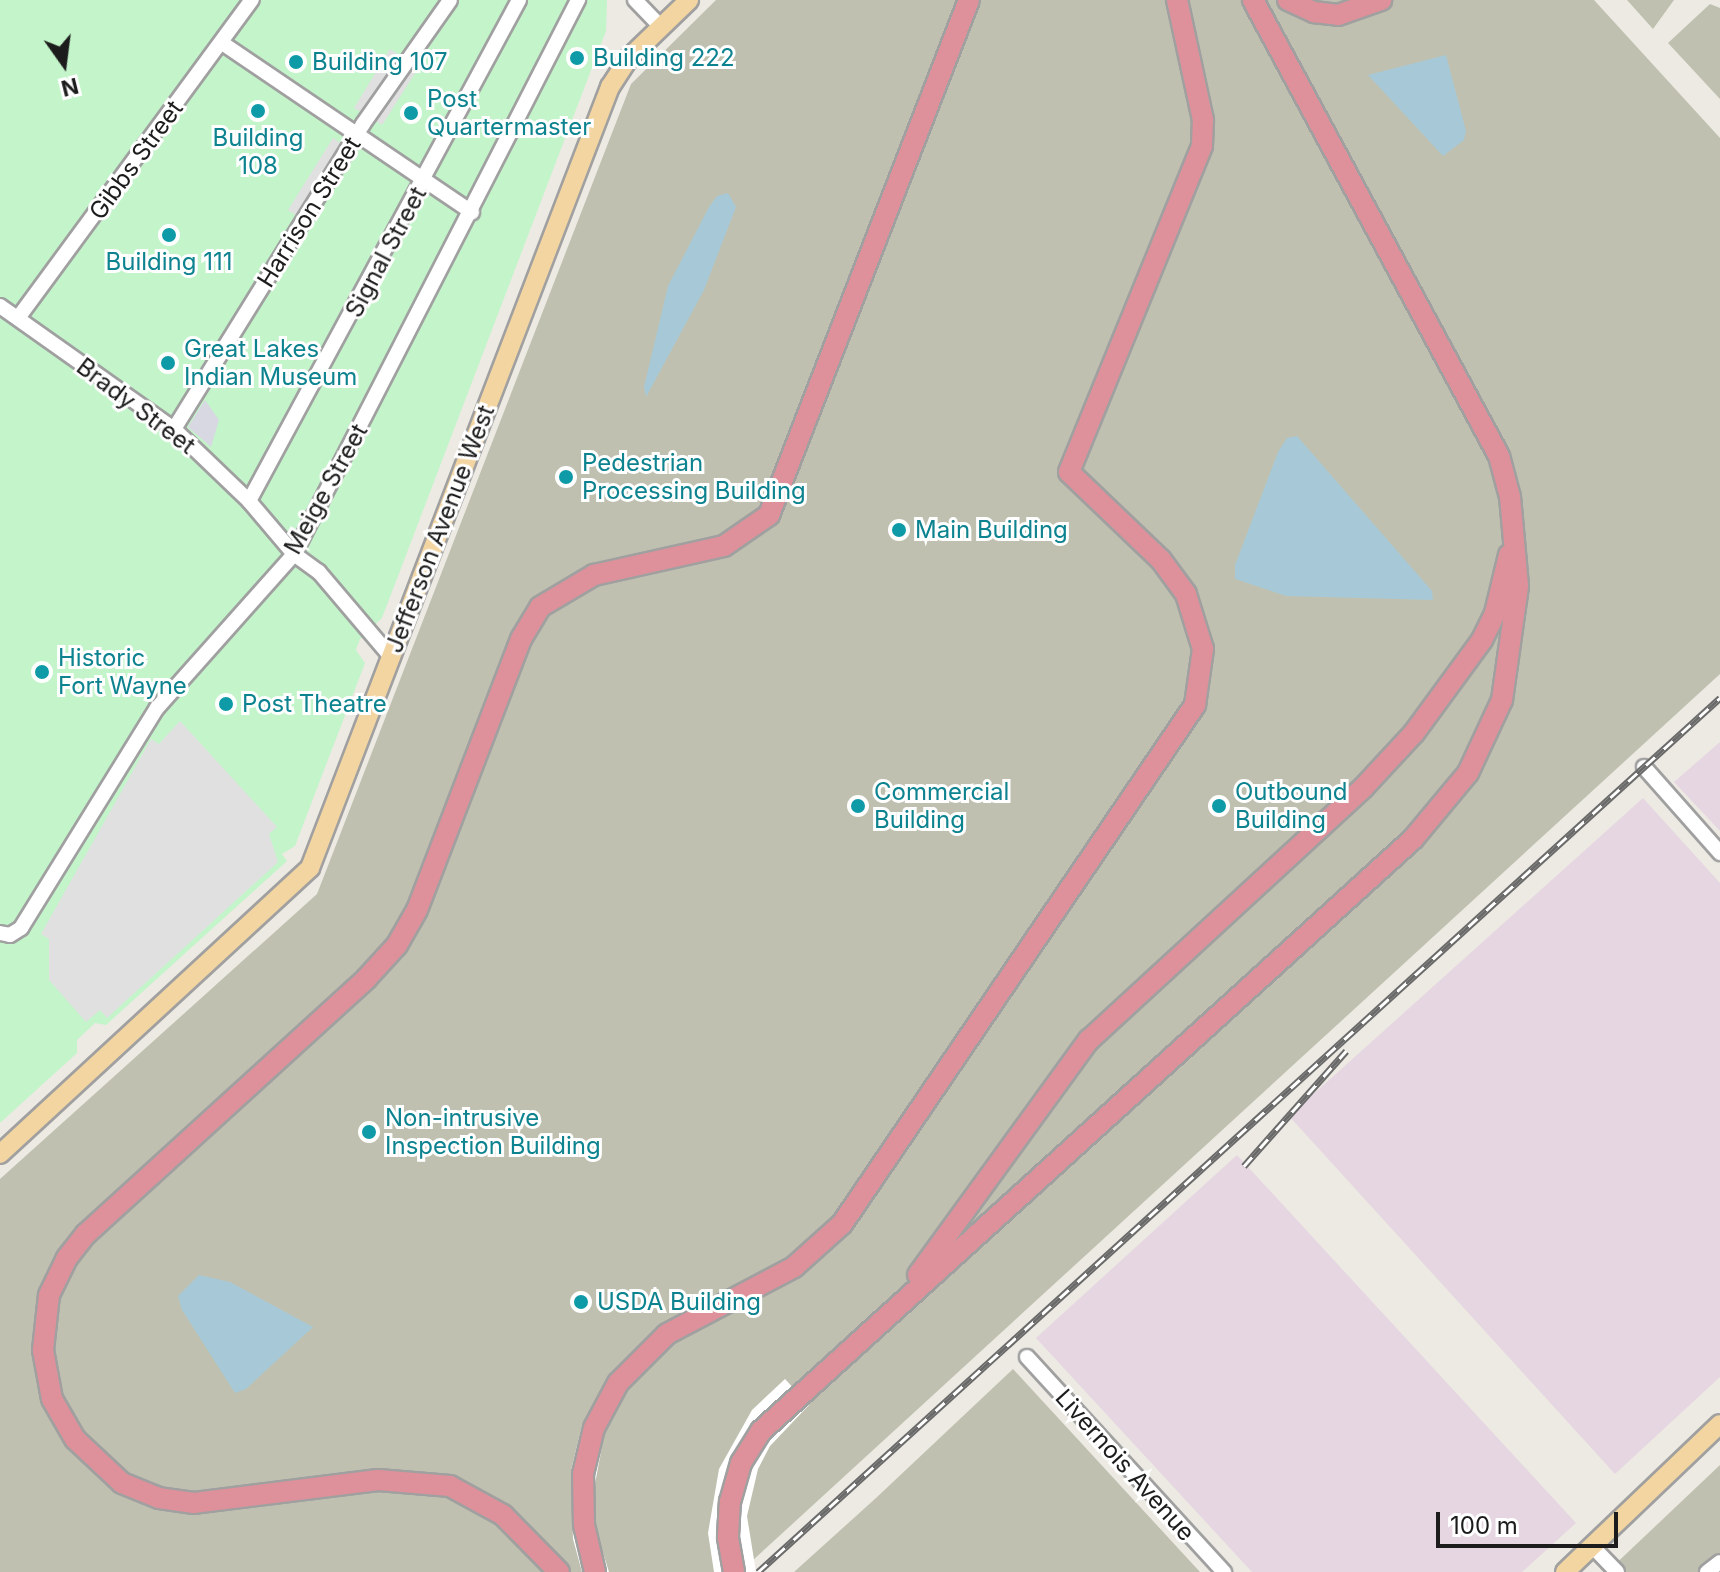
<!DOCTYPE html>
<html>
<head>
<meta charset="utf-8">
<style>
	body { margin:0 }
	#map { position:relative; width:1720px; height:1572px; overflow:hidden; background:#edeae3; font-family:Inter,sans-serif }
	div>[style] { position:absolute }
	[style*='--x'] { left:calc(var(--x)*1px); top:calc(var(--y)*1px); width:calc(var(--w)*1px); rotate:calc(var(--a)*1deg) }
	.industrial>* { inset:0; background:#e5d6e1 }
	.construction>* { inset:0; background:#bfc0af }
	.park>* { inset:0; background:#c3f4ca }
	.parking>* { inset:0; background:#e0e0e0 }
	.plaza>* { inset:0; background:#d8d8e2 }
	.water>* { inset:0; background:#a7c9d7 }
	.pier>* { inset:0; background:#fff }
	.roads { filter:drop-shadow(2px 0 #a0a0a0) drop-shadow(-2px 0 #a0a0a0) drop-shadow(0 2px #a0a0a0) drop-shadow(0 -2px #a0a0a0) }
	.minor>* { height:14px; margin:-7px; padding:0 7px; transform-origin:7px; border-radius:7px; background:#fff }
	.major>* { height:18px; margin:-9px; padding:0 9px; transform-origin:9px; border-radius:9px; background:#f3d5a2 }
	.highway>* { height:20px; margin:-10px; padding:0 10px; transform-origin:10px; border-radius:10px; background:#de919a }
	.rail>* { height:7px; margin-top:-3.5px; transform-origin:0; background:repeating-linear-gradient(90deg,#fff 0 12px,#6a6a6a 0 24px); box-sizing:border-box; border-block:2px solid #6a6a6a }
	.dots>* { width:22px; height:22px; translate:-50% -50%; box-sizing:border-box; border:4px solid #fff; border-radius:50% }
	span { translate:-50% -50%; white-space:nowrap; text-align:center; line-height:1.15; -webkit-text-stroke:6px #fff; paint-order:stroke }
	.culture-label { font-size:24px; color:#0d838f }
	.left { translate:0 -50%; text-align:left }
	.street-label { font-size:24px; color:#1c1c1c }
	.north { position:absolute; left:24px; top:24px; width:80px; height:80px; -webkit-text-stroke:6px #fff; paint-order:stroke; rotate:166deg; font-size:22px; font-weight:700; line-height:32px; text-align:center; color:#1c1c1c }
	.north::after { content:''; display:block; margin:auto; width:28px; height:36px; background:#1c1c1c; clip-path:polygon(50% 0,100% 100%,50% 72%,0 100%) }
	.scale { position:absolute; left:1436px; top:1512px; width:182px; height:36px; box-sizing:border-box; border:4px solid #1c1c1c; border-top:0; padding-left:10px; font-size:24px; line-height:28px; white-space:nowrap; color:#1c1c1c; -webkit-text-stroke:6px #fff; paint-order:stroke }
</style>
</head>
<body>
<div id="map">
	<div class="industrial">
		<div style="clip-path:polygon(1720px 742px,1720px 831px,1674px 782px)"></div>
		<div style="clip-path:polygon(1643px 798px,1720px 883px,1720px 1377px,1615px 1474px,1289px 1116px)"></div>
		<div style="clip-path:polygon(1237px 1155px,1576px 1523px,1522px 1572px,1252px 1572px,1036px 1338px)"></div>
	</div>
	<div class="construction">
		<div style="clip-path:polygon(716px 0,1594px 0,1720px 138px,1720px 674px,740px 1572px,0 1572px,0 1179px,317px 894px,631px 84px)"></div>
		<div style="clip-path:polygon(1627px 0,1674px 0,1653px 29px)"></div>
		<div style="clip-path:polygon(1710px 4px,1720px 8px,1720px 99px,1668px 43px)"></div>
		<div style="clip-path:polygon(1013px 1369px,1200px 1572px,794px 1572px,876px 1498px)"></div>
		<div style="clip-path:polygon(1720px 1465px,1720px 1572px,1607px 1572px)"></div>
	</div>
	<div class="park">
		<div style="clip-path:polygon(0 0,607px 0,606px 31px,382px 618px,360px 639px,356px 650px,365px 663px,295px 846px,282px 854px,287px 861px,106px 1025px,95px 1023px,77px 1040px,77px 1053px,0 1123px)"></div>
	</div>
	<div class="parking">
		<div style="clip-path:polygon(390px 49px,419px 67px,382px 125px,354px 108px)"></div>
		<div style="clip-path:polygon(333px 138px,342px 144px,297px 216px,288px 210px)"></div>
		<div style="clip-path:polygon(180px 721px,277px 827px,269px 834px,278px 862px,107px 1018px,100px 1010px,86px 1022px,49px 980px,49px 939px,41px 934px,151px 739px,159px 744px)"></div>
	</div>
	<div class="plaza">
		<div style="clip-path:polygon(205px 400px,219px 420px,211px 447px,188px 427px)"></div>
	</div>
	<div class="water">
		<div style="clip-path:polygon(1446px 55px,1466px 131px,1464px 140px,1443px 156px,1368px 75px)"></div>
		<div style="clip-path:polygon(728px 193px,736px 207px,704px 290px,646px 397px,644px 387px,668px 286px,709px 207px,717px 196px)"></div>
		<div style="clip-path:polygon(1297px 436px,1432px 591px,1433px 600px,1286px 596px,1235px 579px,1235px 565px,1278px 452px,1287px 438px)"></div>
		<div style="clip-path:polygon(199px 1275px,230px 1282px,313px 1327px,246px 1389px,235px 1393px,182px 1310px,178px 1296px)"></div>
	</div>
	<div class="pier">
		<div style="clip-path:polygon(785px 1379px,809px 1405px,770px 1446px,758px 1469px,747px 1516px,756px 1572px,714px 1572px,708px 1533px,719px 1469px,752px 1410px)"></div>
		<div style="clip-path:polygon(582px 1425px,605px 1431px,594px 1489px,595px 1527px,609px 1572px,582px 1572px,573px 1539px,571px 1470px)"></div>
	</div>
	<div class="roads">
		<div class="minor">
			<div style="--x:635;--y:0;--w:37;--a:46"></div>
			<div style="--x:222;--y:43;--w:302;--a:34.1"></div>
			<div style="--x:0;--y:306;--w:213;--a:35.3"></div>
			<div style="--x:174;--y:429;--w:104;--a:43.8"></div>
			<div style="--x:249;--y:501;--w:70;--a:49.7"></div>
			<div style="--x:294;--y:554;--w:31;--a:36"></div>
			<div style="--x:319;--y:572;--w:113;--a:49.7"></div>
			<div style="--x:18;--y:318;--w:395;--a:-53.7"></div>
			<div style="--x:174;--y:429;--w:359;--a:-58.2"></div>
			<div style="--x:363;--y:124;--w:151;--a:-54.9"></div>
			<div style="--x:249;--y:501;--w:569;--a:-61.68"></div>
			<div style="--x:1644;--y:767;--w:115;--a:48.5"></div>
			<div style="--x:0;--y:933;--w:10;--a:11"></div>
			<div style="--x:10;--y:935;--w:13;--a:-32"></div>
			<div style="--x:21;--y:928;--w:259;--a:-58.3"></div>
			<div style="--x:157;--y:708;--w:206;--a:-48.3"></div>
			<div style="--x:294;--y:554;--w:623;--a:-62.86"></div>
			<div style="--x:1027;--y:1357;--w:292;--a:47.5"></div>
			<div style="--x:1592;--y:1546;--w:36;--a:46"></div>
			<div style="--x:1707;--y:1572;--w:16;--a:-38"></div>
		</div>
		<div class="major">
			<div style="--x:0;--y:1154;--w:422;--a:-42.7"></div>
			<div style="--x:310;--y:868;--w:837;--a:-68.99"></div>
			<div style="--x:610;--y:87;--w:33;--a:-57"></div>
			<div style="--x:628;--y:59;--w:85;--a:-44"></div>
			<div style="--x:1565;--y:1572;--w:214;--a:-43.7"></div>
		</div>
		<div class="highway">
			<div style="--x:1288;--y:0;--w:29;--a:25"></div>
			<div style="--x:1314;--y:12;--w:24;--a:7"></div>
			<div style="--x:1338;--y:15;--w:46;--a:-19.2"></div>
			<div style="--x:918;--y:1275;--w:291;--a:-54"></div>
			<div style="--x:1089;--y:1040;--w:372;--a:-42.6"></div>
			<div style="--x:1363;--y:788;--w:75;--a:-47.2"></div>
			<div style="--x:1414;--y:733;--w:115;--a:-53.8"></div>
			<div style="--x:1482;--y:640;--w:30;--a:-64"></div>
			<div style="--x:1495;--y:613;--w:60;--a:-76.4"></div>
			<div style="--x:559;--y:1572;--w:80;--a:-134.5"></div>
			<div style="--x:503;--y:1515;--w:60;--a:-151.3"></div>
			<div style="--x:450;--y:1486;--w:72;--a:-175.2"></div>
			<div style="--x:378;--y:1480;--w:185;--a:172.9"></div>
			<div style="--x:194;--y:1503;--w:35;--a:-172"></div>
			<div style="--x:159;--y:1498;--w:40;--a:-158"></div>
			<div style="--x:122;--y:1483;--w:64;--a:-136.9"></div>
			<div style="--x:75;--y:1439;--w:46;--a:-119.9"></div>
			<div style="--x:52;--y:1399;--w:50;--a:-100.4"></div>
			<div style="--x:43;--y:1350;--w:55;--a:-83.8"></div>
			<div style="--x:49;--y:1295;--w:41;--a:-64.1"></div>
			<div style="--x:67;--y:1258;--w:31;--a:-52"></div>
			<div style="--x:86;--y:1234;--w:379;--a:-42.3"></div>
			<div style="--x:366;--y:979;--w:46;--a:-47.6"></div>
			<div style="--x:397;--y:945;--w:40;--a:-60.3"></div>
			<div style="--x:417;--y:910;--w:290;--a:-69"></div>
			<div style="--x:521;--y:639;--w:37;--a:-59"></div>
			<div style="--x:540;--y:607;--w:63;--a:-30.7"></div>
			<div style="--x:594;--y:575;--w:133;--a:-12.6"></div>
			<div style="--x:724;--y:546;--w:55;--a:-34.6"></div>
			<div style="--x:769;--y:515;--w:552;--a:-68.78"></div>
			<div style="--x:595;--y:1572;--w:48;--a:-103.2"></div>
			<div style="--x:584;--y:1525;--w:51;--a:-91.1"></div>
			<div style="--x:583;--y:1474;--w:47;--a:-76.6"></div>
			<div style="--x:594;--y:1428;--w:51;--a:-61.9"></div>
			<div style="--x:618;--y:1383;--w:69;--a:-45"></div>
			<div style="--x:667;--y:1334;--w:144;--a:-27.8"></div>
			<div style="--x:794;--y:1267;--w:64;--a:-41.9"></div>
			<div style="--x:842;--y:1224;--w:628;--a:-55.78"></div>
			<div style="--x:1195;--y:705;--w:57;--a:-81.9"></div>
			<div style="--x:1203;--y:649;--w:58;--a:-107.2"></div>
			<div style="--x:1186;--y:594;--w:42;--a:-126.3"></div>
			<div style="--x:1161;--y:560;--w:127;--a:-136.3"></div>
			<div style="--x:1069;--y:472;--w:352;--a:-67.8"></div>
			<div style="--x:1202;--y:146;--w:26;--a:-88"></div>
			<div style="--x:1203;--y:120;--w:123;--a:-102.2"></div>
			<div style="--x:734;--y:1572;--w:36;--a:-100"></div>
			<div style="--x:728;--y:1537;--w:35;--a:-87"></div>
			<div style="--x:730;--y:1502;--w:41;--a:-74.2"></div>
			<div style="--x:741;--y:1463;--w:38;--a:-58"></div>
			<div style="--x:761;--y:1431;--w:881;--a:-42.24"></div>
			<div style="--x:1413;--y:839;--w:86;--a:-50.2"></div>
			<div style="--x:1468;--y:773;--w:81;--a:-65"></div>
			<div style="--x:1502;--y:700;--w:115;--a:-82"></div>
			<div style="--x:1518;--y:586;--w:89;--a:-95.1"></div>
			<div style="--x:1510;--y:497;--w:42;--a:-105"></div>
			<div style="--x:1499;--y:456;--w:518;--a:-118.35"></div>
		</div>
	</div>
	<div class="rail">
		<div style="--x:1244;--y:1166;--w:154;--a:-48.4"></div>
		<div style="--x:758;--y:1572;--w:1300;--a:-42.26"></div>
	</div>
	<div class="dots">
		<div style="left:577px;top:58px;background:#0f9aa8"></div>
		<div style="left:296px;top:62px;background:#0f9aa8"></div>
		<div style="left:258px;top:111px;background:#0f9aa8"></div>
		<div style="left:411px;top:113px;background:#0f9aa8"></div>
		<div style="left:169px;top:235px;background:#0f9aa8"></div>
		<div style="left:168px;top:363px;background:#0f9aa8"></div>
		<div style="left:566px;top:477px;background:#0f9aa8"></div>
		<div style="left:899px;top:530px;background:#0f9aa8"></div>
		<div style="left:42px;top:672px;background:#0f9aa8"></div>
		<div style="left:226px;top:704px;background:#0f9aa8"></div>
		<div style="left:858px;top:806px;background:#0f9aa8"></div>
		<div style="left:1219px;top:806px;background:#0f9aa8"></div>
		<div style="left:369px;top:1132px;background:#0f9aa8"></div>
		<div style="left:581px;top:1302px;background:#0f9aa8"></div>
	</div>
	<div class="culture-label">
		<span class="left" style="left:593px;top:58px">Building 222</span>
		<span class="left" style="left:312px;top:62px">Building 107</span>
		<span class="left" style="left:427px;top:113px">Post<br>Quartermaster</span>
		<span style="left:258px;top:152px">Building<br>108</span>
		<span style="left:169px;top:262px">Building 111</span>
		<span class="left" style="left:184px;top:363px">Great Lakes<br>Indian Museum</span>
		<span class="left" style="left:582px;top:477px">Pedestrian<br>Processing Building</span>
		<span class="left" style="left:915px;top:530px">Main Building</span>
		<span class="left" style="left:58px;top:672px">Historic<br>Fort Wayne</span>
		<span class="left" style="left:242px;top:704px">Post Theatre</span>
		<span class="left" style="left:874px;top:806px">Commercial<br>Building</span>
		<span class="left" style="left:1235px;top:806px">Outbound<br>Building</span>
		<span class="left" style="left:385px;top:1132px">Non-intrusive<br>Inspection Building</span>
		<span class="left" style="left:597px;top:1302px">USDA Building</span>
	</div>
	<div class="street-label">
		<span style="left:136px;top:160px;rotate:-54deg">Gibbs Street</span>
		<span style="left:309px;top:212px;rotate:-58deg">Harrison Street</span>
		<span style="left:386px;top:252px;rotate:-62deg">Signal Street</span>
		<span style="left:136px;top:406px;rotate:37deg">Brady Street</span>
		<span style="left:326px;top:489px;rotate:-61deg">Meige Street</span>
		<span style="left:440px;top:529px;rotate:-69deg">Jefferson Avenue West</span>
		<span style="left:1125px;top:1465px;rotate:48deg">Livernois Avenue</span>
	</div>
	<div class="north">N</div>
	<div class="scale">100 m</div>
</div>
</body>
</html>
